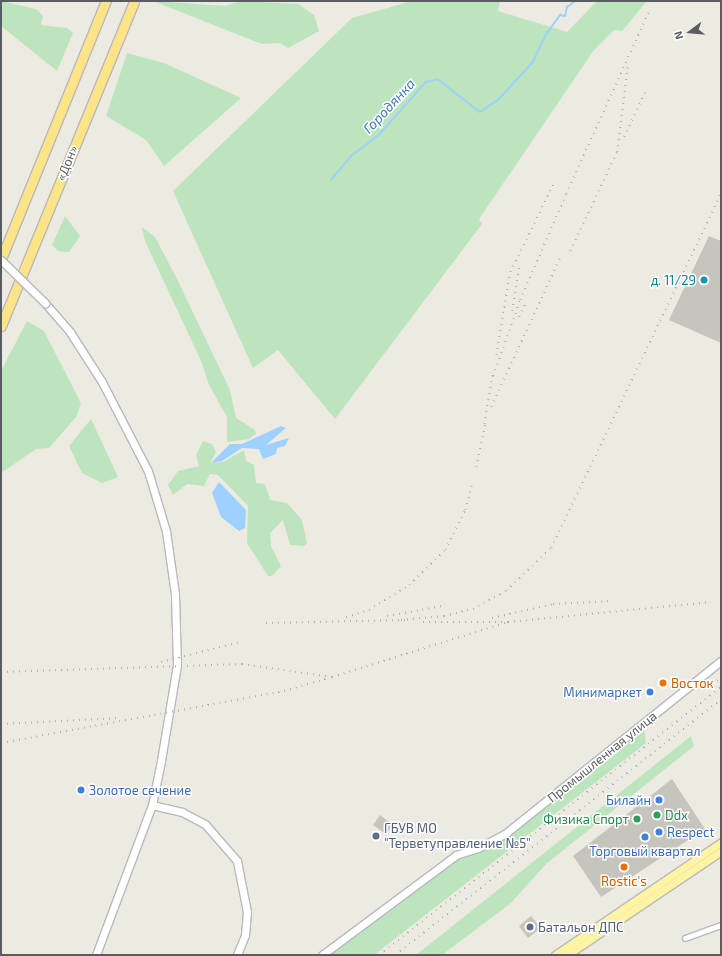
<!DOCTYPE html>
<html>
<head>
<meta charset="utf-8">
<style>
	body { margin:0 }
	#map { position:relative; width:722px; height:956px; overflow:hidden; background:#edeae1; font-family:"Exo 2",sans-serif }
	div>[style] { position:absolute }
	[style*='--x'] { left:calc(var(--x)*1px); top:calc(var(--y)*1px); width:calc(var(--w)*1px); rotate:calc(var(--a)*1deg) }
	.green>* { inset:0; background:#bce5be }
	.water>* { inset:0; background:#9ed1ff }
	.stream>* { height:1.5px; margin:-0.75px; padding:0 0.75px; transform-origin:0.75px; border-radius:0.75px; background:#9ed1ff }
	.building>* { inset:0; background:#c7c4be }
	.roads { filter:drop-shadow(1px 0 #b6b9be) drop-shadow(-1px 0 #b6b9be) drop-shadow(0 1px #b6b9be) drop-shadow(0 -1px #b6b9be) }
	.street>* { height:4.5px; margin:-2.25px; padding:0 2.25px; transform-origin:2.25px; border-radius:2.25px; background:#fff }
	.secondary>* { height:7px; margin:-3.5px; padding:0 3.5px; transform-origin:3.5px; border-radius:3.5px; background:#fff }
	.primary>* { height:7px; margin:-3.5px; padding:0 3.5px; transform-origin:3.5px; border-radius:3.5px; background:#fff4a3 }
	.highway>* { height:9px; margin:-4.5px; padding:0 4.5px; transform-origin:4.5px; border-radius:4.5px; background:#fde487 }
	.rail>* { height:1.5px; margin-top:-0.75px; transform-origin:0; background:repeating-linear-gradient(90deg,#b2b3b3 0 1px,transparent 0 6px) }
	.bridges { filter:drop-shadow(1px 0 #b7bac0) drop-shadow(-1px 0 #b7bac0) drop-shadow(0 1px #b7bac0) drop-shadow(0 -1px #b7bac0) }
	.secondary-bridge>* { height:7px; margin:-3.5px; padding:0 3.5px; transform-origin:3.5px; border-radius:3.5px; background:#fff }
	.dots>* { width:11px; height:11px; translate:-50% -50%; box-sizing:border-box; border:2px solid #fff; border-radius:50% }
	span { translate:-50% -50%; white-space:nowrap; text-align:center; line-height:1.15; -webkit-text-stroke:3px #fff; paint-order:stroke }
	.street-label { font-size:13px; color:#595d62 }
	.culture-label { font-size:13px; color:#0d838f }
	.right { translate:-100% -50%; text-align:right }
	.food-label { font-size:13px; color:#c56008 }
	.left { translate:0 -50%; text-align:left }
	.shop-label { font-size:13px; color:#366cbe }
	.leisure-label { font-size:13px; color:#27864d }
	.service-label { font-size:13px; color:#4e5e75 }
	.water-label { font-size:14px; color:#3f76ba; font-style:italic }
	.frame { position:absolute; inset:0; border:2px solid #595d62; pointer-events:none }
	.north { position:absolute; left:670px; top:12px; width:40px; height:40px; -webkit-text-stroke:3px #fff; paint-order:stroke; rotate:254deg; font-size:11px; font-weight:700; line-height:16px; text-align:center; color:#595d62 }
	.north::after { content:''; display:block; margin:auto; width:14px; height:18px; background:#595d62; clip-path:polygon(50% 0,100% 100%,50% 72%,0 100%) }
</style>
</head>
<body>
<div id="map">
	<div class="green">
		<div style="clip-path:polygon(1px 1px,36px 9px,43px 16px,41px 25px,67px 28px,73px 33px,57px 71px,1px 26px)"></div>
		<div style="clip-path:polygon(153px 1px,225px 6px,241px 1px,298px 4px,314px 15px,319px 31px,288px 48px,280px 43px,262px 44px)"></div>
		<div style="clip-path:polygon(412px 1px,500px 1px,498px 11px,567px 32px,597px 1px,647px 1px,622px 31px,614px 30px,594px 50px,479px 219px,482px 224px,335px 419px,278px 350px,253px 368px,173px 191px,352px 18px)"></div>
		<div style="clip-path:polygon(127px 53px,164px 63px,241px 98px,164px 166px,146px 140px,106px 116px)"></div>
		<div style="clip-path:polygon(65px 216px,80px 236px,69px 252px,58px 251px,52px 245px)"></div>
		<div style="clip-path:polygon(142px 227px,155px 237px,177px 279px,230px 390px,236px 418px,255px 430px,256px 434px,249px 439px,227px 442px,227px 417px,209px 385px,202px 363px,145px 241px)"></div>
		<div style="clip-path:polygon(27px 321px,44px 331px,81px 403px,76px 417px,49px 448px,36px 449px,1px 473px,1px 371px)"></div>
		<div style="clip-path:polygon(91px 419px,118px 477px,102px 483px,82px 473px,69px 446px)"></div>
		<div style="clip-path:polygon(203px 441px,212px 444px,216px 452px,210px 463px,223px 462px,244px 450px,246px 461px,254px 465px,256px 483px,265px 484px,270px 500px,287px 503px,302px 520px,307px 543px,304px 546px,290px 545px,283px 520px,270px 533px,271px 546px,281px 566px,272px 576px,268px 576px,247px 543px,248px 506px,218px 475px,210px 474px,204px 486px,187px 484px,173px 495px,168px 485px,178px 471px,199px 466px,196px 455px)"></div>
		<div style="clip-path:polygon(644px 728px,646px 743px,374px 955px,329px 955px,457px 858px,512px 830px)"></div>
		<div style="clip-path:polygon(691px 736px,694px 746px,546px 864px,511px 903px,442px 955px,416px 955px)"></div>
	</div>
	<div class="water">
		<div style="clip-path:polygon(281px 426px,286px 428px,266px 445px,289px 438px,285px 446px,277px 448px,276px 454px,263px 459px,259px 449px,242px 448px,222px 461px,211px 463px,230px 444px,242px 444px)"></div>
		<div style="clip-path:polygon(219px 482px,246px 510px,245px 528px,239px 531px,221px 517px,212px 493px)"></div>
	</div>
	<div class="stream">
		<div style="--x:331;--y:180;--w:31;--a:-50"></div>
		<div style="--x:351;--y:156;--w:34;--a:-37"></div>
		<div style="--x:378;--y:136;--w:72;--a:-48.4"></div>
		<div style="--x:426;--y:82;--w:12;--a:-14"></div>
		<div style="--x:438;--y:79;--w:53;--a:38.2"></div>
		<div style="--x:480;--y:112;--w:22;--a:-34"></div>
		<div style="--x:498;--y:100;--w:52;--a:-47.4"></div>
		<div style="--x:533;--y:62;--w:29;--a:-65"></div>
		<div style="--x:545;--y:36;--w:26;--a:-54"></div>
		<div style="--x:560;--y:15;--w:5;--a:11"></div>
		<div style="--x:565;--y:16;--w:9;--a:-77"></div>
		<div style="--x:567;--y:7;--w:11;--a:-34"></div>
	</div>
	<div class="building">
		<div style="clip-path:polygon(709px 236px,721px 241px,721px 343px,669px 320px)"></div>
		<div style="clip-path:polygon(672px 779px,705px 829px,601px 897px,573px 856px)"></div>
		<div style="clip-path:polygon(380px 815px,393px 825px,386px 834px,373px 825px)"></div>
		<div style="clip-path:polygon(531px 916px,541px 928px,528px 938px,519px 926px)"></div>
	</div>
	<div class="roads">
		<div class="street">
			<div style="--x:685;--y:938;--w:38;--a:-20"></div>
		</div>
		<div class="secondary">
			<div style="--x:45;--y:303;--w:38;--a:49"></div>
			<div style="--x:70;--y:332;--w:59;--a:57.4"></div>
			<div style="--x:102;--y:382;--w:100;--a:62.7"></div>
			<div style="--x:148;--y:471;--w:63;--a:73.3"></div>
			<div style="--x:166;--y:531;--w:64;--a:81.9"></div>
			<div style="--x:175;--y:594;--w:71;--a:88.4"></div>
			<div style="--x:177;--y:665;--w:97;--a:99.5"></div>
			<div style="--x:161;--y:761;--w:45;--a:101.6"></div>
			<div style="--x:152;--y:805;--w:160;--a:110.5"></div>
			<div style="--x:152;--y:805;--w:31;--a:13"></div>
			<div style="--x:182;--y:812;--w:26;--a:28"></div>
			<div style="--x:205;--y:824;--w:49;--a:49.1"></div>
			<div style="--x:237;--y:861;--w:52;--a:78.9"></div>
			<div style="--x:247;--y:912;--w:23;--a:95"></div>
			<div style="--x:245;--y:935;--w:22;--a:112"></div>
			<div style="--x:322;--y:955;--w:167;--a:-36.7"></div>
			<div style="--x:456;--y:855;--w:23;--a:-18"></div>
			<div style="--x:478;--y:848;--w:32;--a:-28"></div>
			<div style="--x:506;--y:833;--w:275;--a:-38.7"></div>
		</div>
		<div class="primary">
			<div style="--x:555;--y:955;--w:201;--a:-34.2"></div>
			<div style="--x:567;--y:955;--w:186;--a:-34"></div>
		</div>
		<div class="highway">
			<div style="--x:1;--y:259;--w:279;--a:-67.9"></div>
			<div style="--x:1;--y:326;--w:351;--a:-67.7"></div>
		</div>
	</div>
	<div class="rail">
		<div style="--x:624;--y:137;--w:52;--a:-64.9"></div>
		<div style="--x:570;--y:251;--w:110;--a:-64.6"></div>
		<div style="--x:617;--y:152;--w:90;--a:-83"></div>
		<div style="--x:512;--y:311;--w:45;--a:-81"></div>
		<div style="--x:519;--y:317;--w:17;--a:-65"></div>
		<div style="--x:496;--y:355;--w:84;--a:-80.4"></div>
		<div style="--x:510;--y:272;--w:99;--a:-63.7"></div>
		<div style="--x:493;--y:376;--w:81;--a:-70.4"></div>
		<div style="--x:520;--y:300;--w:116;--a:-66.5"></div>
		<div style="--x:566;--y:194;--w:203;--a:-65.6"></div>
		<div style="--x:491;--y:407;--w:164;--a:-65.2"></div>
		<div style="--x:484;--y:424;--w:54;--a:-80.4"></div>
		<div style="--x:476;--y:467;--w:48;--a:-78"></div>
		<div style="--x:387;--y:616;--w:56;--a:-10.3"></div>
		<div style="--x:346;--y:617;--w:24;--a:-17"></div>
		<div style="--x:369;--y:610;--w:47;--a:-32"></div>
		<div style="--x:409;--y:585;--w:50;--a:-44.2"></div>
		<div style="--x:445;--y:550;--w:45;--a:-63.4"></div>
		<div style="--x:465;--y:510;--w:27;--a:-75"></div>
		<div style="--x:492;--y:618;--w:63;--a:-12.9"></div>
		<div style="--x:553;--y:604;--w:60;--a:-2.9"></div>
		<div style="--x:401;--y:620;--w:43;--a:-5.3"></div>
		<div style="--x:444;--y:616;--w:30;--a:-14"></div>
		<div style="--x:473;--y:609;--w:38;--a:-29"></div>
		<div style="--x:506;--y:591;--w:62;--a:-43.7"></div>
		<div style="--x:551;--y:548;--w:394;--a:-64.4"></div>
		<div style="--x:423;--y:622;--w:85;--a:0"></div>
		<div style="--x:508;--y:622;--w:204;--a:-5.6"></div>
		<div style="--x:266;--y:623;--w:141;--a:-1.2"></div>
		<div style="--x:161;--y:662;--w:81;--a:-14.2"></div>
		<div style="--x:1;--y:672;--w:241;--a:-1.9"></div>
		<div style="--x:242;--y:664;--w:91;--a:8.2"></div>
		<div style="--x:332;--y:677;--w:184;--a:-17.4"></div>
		<div style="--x:707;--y:688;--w:18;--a:-38"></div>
		<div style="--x:1;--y:724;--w:119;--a:-2.9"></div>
		<div style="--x:1;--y:743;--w:288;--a:-10.4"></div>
		<div style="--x:284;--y:691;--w:46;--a:-16.5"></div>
		<div style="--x:379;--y:955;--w:434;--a:-38.1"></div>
		<div style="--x:395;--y:955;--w:415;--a:-38.1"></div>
	</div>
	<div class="bridges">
		<div class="secondary-bridge">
			<div style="--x:1;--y:260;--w:62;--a:44.3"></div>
		</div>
	</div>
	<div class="dots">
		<div style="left:704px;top:280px;background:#0f9aa8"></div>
		<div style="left:663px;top:683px;background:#e8710a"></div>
		<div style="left:650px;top:692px;background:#3f7fe0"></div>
		<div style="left:81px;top:790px;background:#3f7fe0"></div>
		<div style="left:659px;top:800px;background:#3f7fe0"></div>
		<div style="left:657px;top:815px;background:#2e9e5b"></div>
		<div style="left:637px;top:819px;background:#2e9e5b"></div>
		<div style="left:659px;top:832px;background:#3f7fe0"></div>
		<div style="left:376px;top:836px;background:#5c6f8a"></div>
		<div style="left:645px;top:837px;background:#3f7fe0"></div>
		<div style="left:624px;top:867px;background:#e8710a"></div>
		<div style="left:530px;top:927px;background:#5c6f8a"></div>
	</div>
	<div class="street-label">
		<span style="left:67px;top:163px;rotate:-68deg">«Дон»</span>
		<span style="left:602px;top:757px;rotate:-39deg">Промышленная улица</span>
	</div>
	<div class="culture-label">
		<span class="right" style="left:696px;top:280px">д. 11/29</span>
	</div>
	<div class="food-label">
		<span class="left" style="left:671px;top:683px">Восток</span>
		<span style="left:624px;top:881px">Rostic's</span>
	</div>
	<div class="shop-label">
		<span class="right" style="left:642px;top:692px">Минимаркет</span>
		<span class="left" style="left:89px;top:790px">Золотое сечение</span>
		<span class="right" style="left:651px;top:800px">Билайн</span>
		<span class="left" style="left:667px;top:832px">Respect</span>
		<span style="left:645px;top:851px">Торговый квартал</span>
	</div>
	<div class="leisure-label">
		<span class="left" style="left:665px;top:815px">Ddx</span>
		<span class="right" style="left:629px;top:819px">Физика Спорт</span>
	</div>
	<div class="service-label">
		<span class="left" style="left:384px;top:836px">ГБУВ МО<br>"Терветуправление №5"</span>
		<span class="left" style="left:538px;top:927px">Батальон ДПС</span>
	</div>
	<div class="water-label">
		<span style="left:389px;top:106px;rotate:-47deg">Городянка</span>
	</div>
	<div class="frame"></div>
	<div class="north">N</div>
</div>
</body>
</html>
